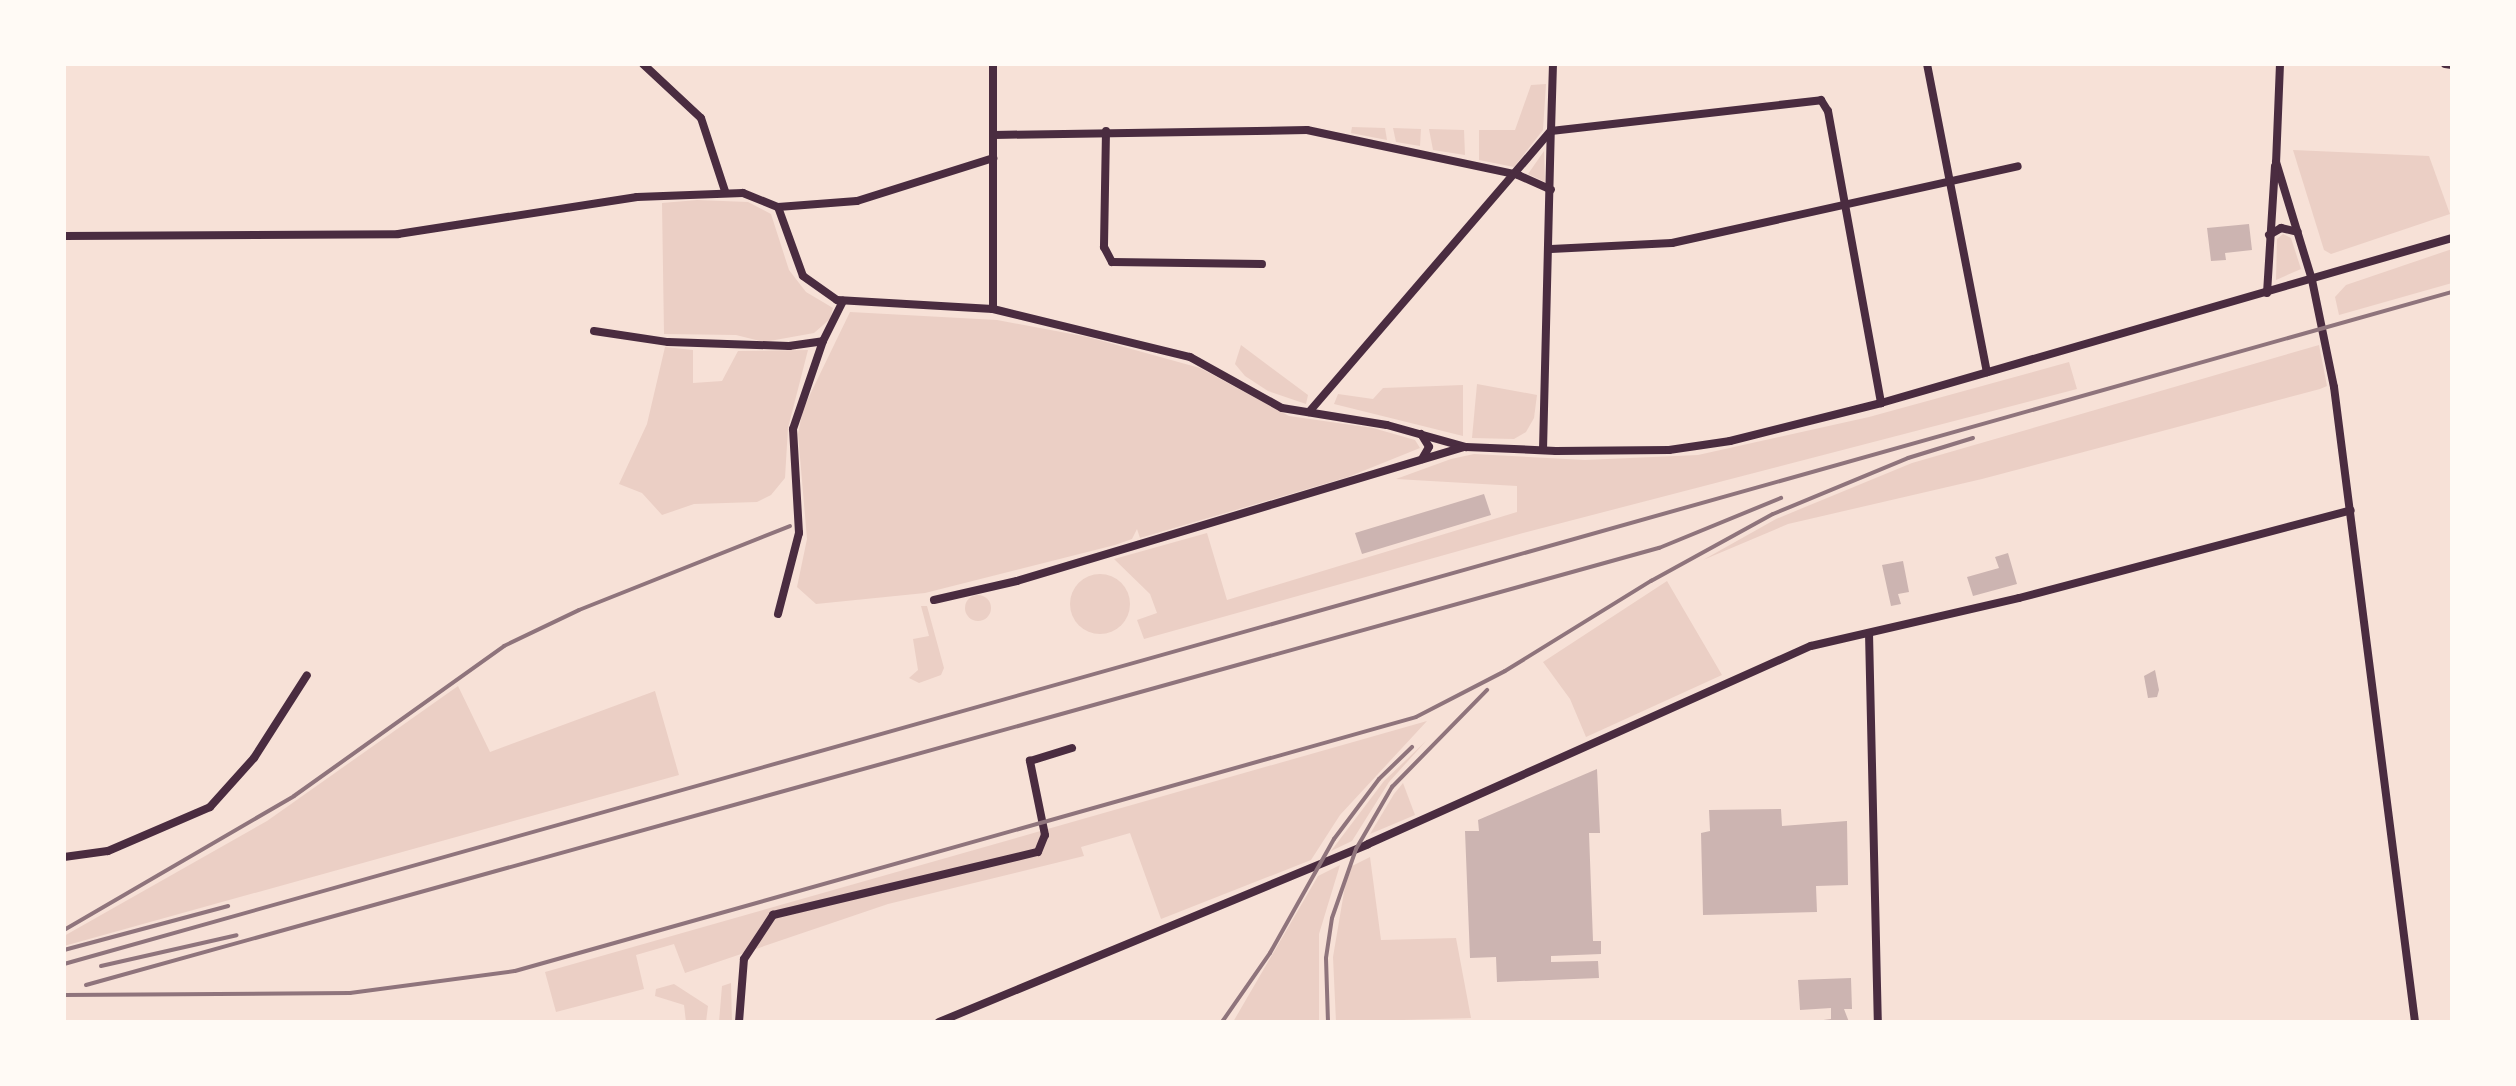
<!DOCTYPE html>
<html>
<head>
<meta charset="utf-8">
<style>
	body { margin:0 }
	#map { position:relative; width:2516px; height:1086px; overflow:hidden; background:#f7e1d7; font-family:Rubik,sans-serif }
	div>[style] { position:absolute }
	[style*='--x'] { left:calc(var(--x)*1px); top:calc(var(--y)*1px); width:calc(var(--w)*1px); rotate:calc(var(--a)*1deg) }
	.green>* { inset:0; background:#ebcfc5 }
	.round { border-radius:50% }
	.building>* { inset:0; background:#ccb4b1 }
	.minor>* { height:8px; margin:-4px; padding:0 4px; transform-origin:4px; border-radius:4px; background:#4a2c40 }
	.rail>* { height:4px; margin:-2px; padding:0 2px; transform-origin:2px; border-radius:2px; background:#8f747c }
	span { translate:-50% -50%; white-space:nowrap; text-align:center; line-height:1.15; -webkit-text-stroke:7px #fffaf5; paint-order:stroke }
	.frame { position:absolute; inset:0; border:66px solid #fffaf5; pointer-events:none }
</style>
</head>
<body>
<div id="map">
	<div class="green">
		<div style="clip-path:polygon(1546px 84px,1543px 130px,1514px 167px,1479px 160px,1479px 130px,1515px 130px,1531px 85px)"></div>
		<div style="clip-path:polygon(1352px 127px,1385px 128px,1387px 140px,1351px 133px)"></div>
		<div style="clip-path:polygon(1393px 128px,1421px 129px,1420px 146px,1396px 142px)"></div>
		<div style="clip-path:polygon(1429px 129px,1464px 130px,1465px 155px,1433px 150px)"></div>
		<div style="clip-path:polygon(2293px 150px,2429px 156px,2450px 214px,2331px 254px,2324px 250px)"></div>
		<div style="clip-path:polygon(1544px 151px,1545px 182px,1528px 174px)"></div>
		<div style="clip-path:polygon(697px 200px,748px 202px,771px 214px,789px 270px,806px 292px,833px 308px,830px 319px,814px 333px,764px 342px,736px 335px,664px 334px,662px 203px)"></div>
		<div style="clip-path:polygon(2283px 234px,2291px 238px,2301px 269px,2276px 280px,2277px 239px)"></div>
		<div style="clip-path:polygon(2452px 249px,2452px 283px,2339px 315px,2335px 297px,2346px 285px)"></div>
		<div style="clip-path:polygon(850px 312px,997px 320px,1088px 337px,1200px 368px,1289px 416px,1373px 428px,1415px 440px,1420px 448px,1348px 477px,1140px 538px,1137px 529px,1132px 539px,1115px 545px,925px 593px,816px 604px,797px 587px,807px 539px,798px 434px,803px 409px)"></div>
		<div style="clip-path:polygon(1241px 345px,1308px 395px,1306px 404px,1268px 391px,1245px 376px,1235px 364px)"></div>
		<div style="clip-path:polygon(2319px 345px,2327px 386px,2320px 389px,1982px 479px,1788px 524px,1703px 560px,1776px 519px,1912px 463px)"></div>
		<div style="clip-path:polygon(665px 347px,693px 350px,693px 383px,722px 381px,738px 351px,808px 350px,788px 428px,785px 478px,771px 495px,757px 502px,694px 504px,662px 515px,642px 493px,619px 484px,647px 424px)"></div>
		<div style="clip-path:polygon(2069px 362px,2077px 389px,1523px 533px,1144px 639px,1137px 620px,1157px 613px,1150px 594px,1114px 559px,1207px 533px,1227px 600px,1517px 512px,1517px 486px,1396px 479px,1451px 459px,1474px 454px,1585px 460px,1698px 455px,1869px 417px)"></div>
		<div style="clip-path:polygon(1477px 384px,1537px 395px,1534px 418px,1526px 432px,1514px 439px,1472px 438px)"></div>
		<div style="clip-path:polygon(1463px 385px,1463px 436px,1334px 404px,1338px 394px,1373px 399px,1383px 388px)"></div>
		<div class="round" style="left:1070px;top:574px;width:60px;height:60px"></div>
		<div style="clip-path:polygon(1667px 581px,1722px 675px,1586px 737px,1570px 699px,1543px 662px)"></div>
		<div class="round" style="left:965px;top:595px;width:26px;height:26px"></div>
		<div style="clip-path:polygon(921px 606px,927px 606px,944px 668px,941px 675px,919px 683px,909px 678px,918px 670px,913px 639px,929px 636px)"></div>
		<div style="clip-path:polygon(458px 686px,490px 752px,655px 691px,679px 775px,64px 946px,64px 936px,267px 821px)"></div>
		<div style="clip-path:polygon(1427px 721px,1340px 815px,1311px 860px,1161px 919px,1130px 833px,1081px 847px,1084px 856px,888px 904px,685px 973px,674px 944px,636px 955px,644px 989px,556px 1012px,545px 972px)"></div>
		<div style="clip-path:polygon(1426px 741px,1389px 782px,1352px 841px,1331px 851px,1384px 781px)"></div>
		<div style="clip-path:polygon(1403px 783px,1415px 815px,1370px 834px,1394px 794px)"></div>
		<div style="clip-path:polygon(1370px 857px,1381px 940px,1456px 938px,1471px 1018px,1336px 1022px,1333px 957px,1345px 886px,1352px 866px)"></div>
		<div style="clip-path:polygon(1340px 865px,1319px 934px,1319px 1022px,1233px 1022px,1318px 876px)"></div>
		<div style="clip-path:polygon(731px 983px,732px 1022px,719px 1022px,722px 986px)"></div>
		<div style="clip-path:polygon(674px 984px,708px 1006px,706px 1022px,686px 1022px,684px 1005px,655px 996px,656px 989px)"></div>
	</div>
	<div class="building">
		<div style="clip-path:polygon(2249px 224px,2252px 250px,2225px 253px,2226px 260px,2211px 261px,2207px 228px)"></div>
		<div style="clip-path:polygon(1484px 494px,1491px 515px,1362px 554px,1355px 533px)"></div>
		<div style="clip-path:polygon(2008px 553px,2017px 584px,1973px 596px,1967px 577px,1999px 568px,1995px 557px)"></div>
		<div style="clip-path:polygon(1903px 561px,1909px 592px,1898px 594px,1901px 604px,1891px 606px,1882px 565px)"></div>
		<div style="clip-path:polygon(2155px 670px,2159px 690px,2157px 697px,2148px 698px,2144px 676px)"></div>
		<div style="clip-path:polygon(1597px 769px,1600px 833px,1589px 833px,1593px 941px,1601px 941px,1601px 954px,1551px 956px,1551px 962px,1598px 961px,1599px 978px,1497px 982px,1496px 957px,1470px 958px,1465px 831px,1479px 831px,1478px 820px)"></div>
		<div style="clip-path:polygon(1781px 809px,1782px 826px,1847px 821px,1848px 885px,1816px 886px,1817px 912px,1703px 915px,1701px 833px,1710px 831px,1709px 810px)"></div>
		<div style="clip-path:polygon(1851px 978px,1852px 1009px,1844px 1009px,1849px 1022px,1808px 1022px,1831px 1019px,1831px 1008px,1800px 1010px,1798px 980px)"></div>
	</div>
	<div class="minor">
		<div style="--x:643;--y:64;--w:79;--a:43"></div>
		<div style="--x:701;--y:118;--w:77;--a:71.8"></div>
		<div style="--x:1927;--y:64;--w:314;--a:79"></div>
		<div style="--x:2280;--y:64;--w:98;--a:92.3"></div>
		<div style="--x:2276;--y:162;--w:123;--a:73"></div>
		<div style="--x:2312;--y:280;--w:109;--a:78.4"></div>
		<div style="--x:2334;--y:387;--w:640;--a:82.73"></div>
		<div style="--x:2445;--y:64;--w:7;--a:8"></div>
		<div style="--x:1106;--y:131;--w:116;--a:91"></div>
		<div style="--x:1104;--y:247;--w:17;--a:62"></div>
		<div style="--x:1112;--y:262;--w:150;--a:0.8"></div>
		<div style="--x:994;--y:135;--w:313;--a:-0.9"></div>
		<div style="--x:1307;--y:130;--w:216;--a:12"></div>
		<div style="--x:1518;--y:175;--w:36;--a:24"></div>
		<div style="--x:778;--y:207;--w:79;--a:-4.3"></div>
		<div style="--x:857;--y:201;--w:143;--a:-17.5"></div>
		<div style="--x:2269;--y:235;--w:14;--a:-30"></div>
		<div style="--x:2281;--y:228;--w:17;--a:13"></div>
		<div style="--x:64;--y:236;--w:334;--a:-0.3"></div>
		<div style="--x:398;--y:234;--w:242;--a:-8.8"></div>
		<div style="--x:637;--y:197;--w:106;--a:-2.2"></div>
		<div style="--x:743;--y:193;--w:38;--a:22"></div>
		<div style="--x:778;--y:207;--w:73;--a:70.1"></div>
		<div style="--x:803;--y:276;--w:42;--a:35.2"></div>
		<div style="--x:837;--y:300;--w:156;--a:3.3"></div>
		<div style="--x:993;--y:309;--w:203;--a:13.7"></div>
		<div style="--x:1190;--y:357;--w:105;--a:29"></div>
		<div style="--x:1282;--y:408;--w:106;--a:9.2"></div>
		<div style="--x:1387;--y:425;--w:82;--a:15.6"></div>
		<div style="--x:1466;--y:447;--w:90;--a:2.5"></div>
		<div style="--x:1556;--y:451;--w:113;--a:-0.5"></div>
		<div style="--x:1669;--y:450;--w:62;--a:-8.4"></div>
		<div style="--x:1730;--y:441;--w:156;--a:-14.1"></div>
		<div style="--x:1881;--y:403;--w:594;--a:-16.12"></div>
		<div style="--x:1551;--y:249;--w:121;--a:-2.8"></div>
		<div style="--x:1672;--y:243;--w:354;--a:-12.5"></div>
		<div style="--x:2267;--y:293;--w:127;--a:-86.4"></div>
		<div style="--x:993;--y:309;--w:245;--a:-90"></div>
		<div style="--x:594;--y:331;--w:75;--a:8.5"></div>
		<div style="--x:668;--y:342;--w:121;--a:1.9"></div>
		<div style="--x:789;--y:346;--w:34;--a:-8"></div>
		<div style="--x:823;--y:341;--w:45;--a:-63.4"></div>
		<div style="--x:1309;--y:412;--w:371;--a:-49.3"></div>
		<div style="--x:1551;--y:131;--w:67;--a:-88.3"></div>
		<div style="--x:1421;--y:434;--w:15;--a:58"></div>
		<div style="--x:1429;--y:447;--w:14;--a:120"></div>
		<div style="--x:1543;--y:450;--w:319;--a:-88.6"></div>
		<div style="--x:1551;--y:131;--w:272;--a:-6.5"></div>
		<div style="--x:1821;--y:100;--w:13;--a:58"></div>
		<div style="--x:1828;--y:111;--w:297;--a:79.7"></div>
		<div style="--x:934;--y:600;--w:85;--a:-12.9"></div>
		<div style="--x:1017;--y:581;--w:466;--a:-16.7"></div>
		<div style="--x:778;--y:614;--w:84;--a:-75.5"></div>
		<div style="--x:799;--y:533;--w:104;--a:-93.3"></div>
		<div style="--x:793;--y:429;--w:93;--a:-71.2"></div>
		<div style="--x:1869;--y:633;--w:389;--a:88.7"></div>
		<div style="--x:64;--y:857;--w:44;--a:-7.8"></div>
		<div style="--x:108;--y:851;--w:111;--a:-23.3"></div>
		<div style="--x:210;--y:807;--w:66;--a:-48.1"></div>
		<div style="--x:254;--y:758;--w:98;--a:-57.4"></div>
		<div style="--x:739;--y:1022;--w:63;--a:-85.5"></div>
		<div style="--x:744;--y:959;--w:53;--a:-56.6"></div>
		<div style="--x:773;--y:915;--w:272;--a:-13.4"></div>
		<div style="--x:1038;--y:852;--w:18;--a:-68"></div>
		<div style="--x:1045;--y:835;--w:76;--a:-101.5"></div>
		<div style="--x:1030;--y:761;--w:44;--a:-17.2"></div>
		<div style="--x:939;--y:1022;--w:464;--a:-22.5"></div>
		<div style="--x:1368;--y:844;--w:485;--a:-24.1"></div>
		<div style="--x:1811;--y:646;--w:213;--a:-13"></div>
		<div style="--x:2019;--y:598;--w:343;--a:-14.8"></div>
	</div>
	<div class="rail">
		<div style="--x:64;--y:930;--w:266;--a:-30.2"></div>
		<div style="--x:294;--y:796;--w:258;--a:-35.5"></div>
		<div style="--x:504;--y:646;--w:83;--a:-25.6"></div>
		<div style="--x:579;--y:610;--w:227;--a:-21.7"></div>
		<div style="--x:64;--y:950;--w:170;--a:-15"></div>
		<div style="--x:64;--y:964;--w:2481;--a:-15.72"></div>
		<div style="--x:101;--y:966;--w:139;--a:-12.8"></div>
		<div style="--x:86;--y:985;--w:1633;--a:-15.53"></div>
		<div style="--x:1659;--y:548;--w:132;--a:-22.3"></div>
		<div style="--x:64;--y:995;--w:286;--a:-0.4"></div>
		<div style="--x:350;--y:993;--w:166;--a:-7.6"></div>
		<div style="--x:515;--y:971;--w:936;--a:-15.74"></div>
		<div style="--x:1416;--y:717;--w:100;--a:-27.3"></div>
		<div style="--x:1505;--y:671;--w:172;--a:-31.7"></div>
		<div style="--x:1651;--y:581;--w:139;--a:-28.8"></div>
		<div style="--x:1773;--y:514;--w:146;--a:-22.5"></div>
		<div style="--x:1908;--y:458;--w:68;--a:-17.1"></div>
		<div style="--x:1222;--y:1022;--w:84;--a:-55.2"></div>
		<div style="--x:1270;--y:953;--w:131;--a:-60.7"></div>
		<div style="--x:1334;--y:839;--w:75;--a:-53.1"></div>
		<div style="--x:1379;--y:779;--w:46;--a:-44.1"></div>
		<div style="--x:1328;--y:1022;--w:64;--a:-91.8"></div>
		<div style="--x:1326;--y:958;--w:40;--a:-81.5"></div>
		<div style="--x:1332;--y:918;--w:73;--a:-70.8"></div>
		<div style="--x:1356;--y:849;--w:72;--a:-59.9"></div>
		<div style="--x:1392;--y:787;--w:136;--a:-45.6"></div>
	</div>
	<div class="frame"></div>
</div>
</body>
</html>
